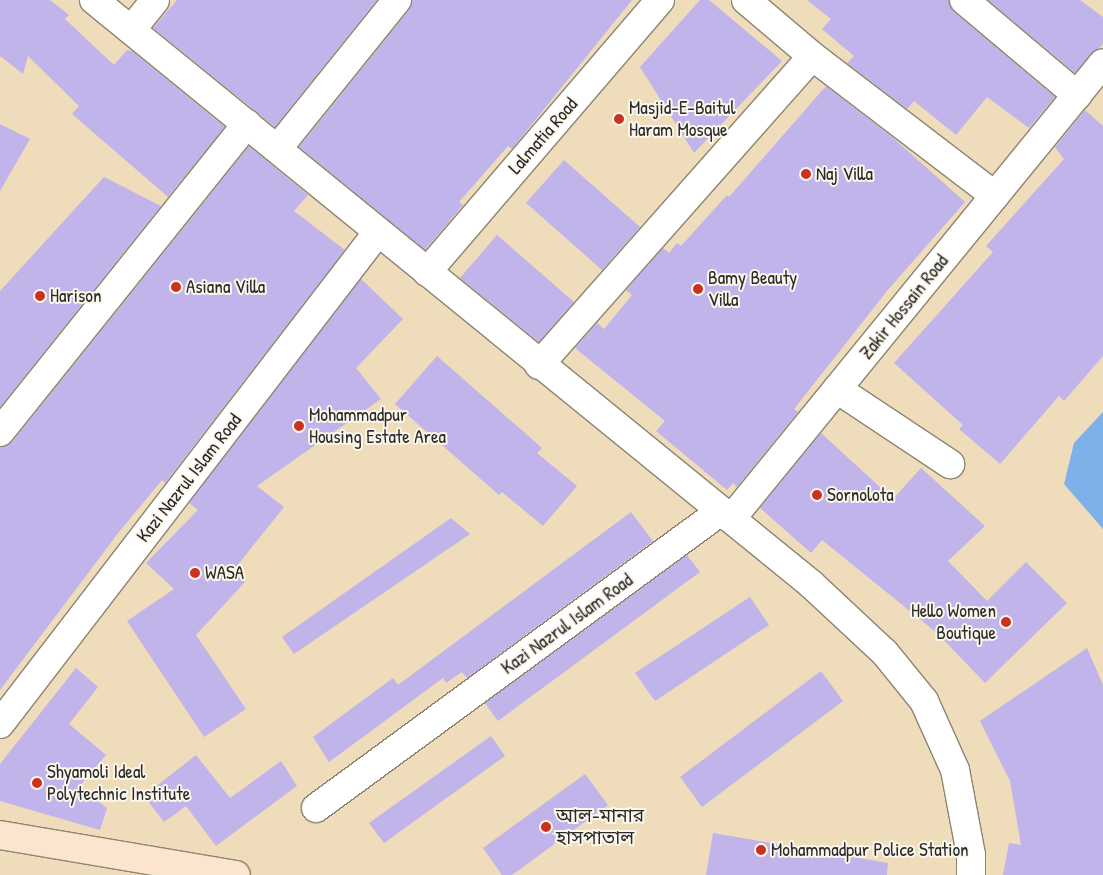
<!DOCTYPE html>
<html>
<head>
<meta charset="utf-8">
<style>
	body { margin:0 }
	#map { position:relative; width:1103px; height:875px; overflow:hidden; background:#efdcba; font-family:"Patrick Hand","Noto Sans Bengali",sans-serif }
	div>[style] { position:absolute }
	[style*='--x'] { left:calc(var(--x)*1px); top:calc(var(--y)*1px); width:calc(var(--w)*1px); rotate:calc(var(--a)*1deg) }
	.water>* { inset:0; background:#7eb0ea }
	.building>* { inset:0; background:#c0b4ea }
	.roads { filter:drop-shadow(1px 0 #8d8472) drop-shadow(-1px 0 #8d8472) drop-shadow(0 1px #8d8472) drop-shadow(0 -1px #8d8472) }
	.street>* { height:28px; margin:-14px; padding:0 14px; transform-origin:14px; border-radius:14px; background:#fff }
	.secondary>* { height:28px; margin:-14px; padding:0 14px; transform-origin:14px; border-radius:14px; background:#fbe5cf }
	.dots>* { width:14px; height:14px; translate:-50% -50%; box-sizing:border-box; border:2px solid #fbf7ec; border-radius:50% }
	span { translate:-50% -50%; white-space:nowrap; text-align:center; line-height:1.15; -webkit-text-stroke:4px #fbf7ec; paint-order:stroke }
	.poi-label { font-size:19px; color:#2b2b2b }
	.left { translate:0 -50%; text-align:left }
	.right { translate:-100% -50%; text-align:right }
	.street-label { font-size:19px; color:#2b2b2b }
</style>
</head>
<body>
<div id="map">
	<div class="water">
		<div style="clip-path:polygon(1103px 412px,1103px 529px,1064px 484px,1074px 443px)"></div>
	</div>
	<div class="building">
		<div style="clip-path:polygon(0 0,50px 0,69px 15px,65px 19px,114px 65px,127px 50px,132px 51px,225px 127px,168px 197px,72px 114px,79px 106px,28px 56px,23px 74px,0 56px)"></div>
		<div style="clip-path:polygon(177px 0,377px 0,275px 127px,153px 28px)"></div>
		<div style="clip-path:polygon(412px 0,632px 0,512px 149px,508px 146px,459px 202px,463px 205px,425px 250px,299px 147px,409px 10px)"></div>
		<div style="clip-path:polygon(700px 0,709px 0,782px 61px,694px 153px,640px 67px)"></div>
		<div style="clip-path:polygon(807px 0,949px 0,954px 12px,1055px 97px,1029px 128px,987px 97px,956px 135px,914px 101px,907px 109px,847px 63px,854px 56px,822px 29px,831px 19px)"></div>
		<div style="clip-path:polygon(988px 0,1080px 0,1103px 17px,1103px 44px,1075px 73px)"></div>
		<div style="clip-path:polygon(826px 86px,892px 137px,965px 202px,887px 291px,794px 409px,798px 412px,737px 487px,733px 483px,727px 490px,656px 431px,665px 421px,575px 348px,597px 323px,604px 329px,632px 295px,626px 290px,663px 248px,669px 253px,677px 243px,681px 246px,727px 195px,729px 197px)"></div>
		<div style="clip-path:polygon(1085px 110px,1103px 126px,1103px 356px,1064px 401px,1059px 396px,1000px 464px,959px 429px,963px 425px,894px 363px,993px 252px,986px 246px,1064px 159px,1055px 147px)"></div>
		<div style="clip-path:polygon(0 124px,30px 139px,0 191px)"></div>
		<div style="clip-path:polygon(249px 146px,308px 195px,294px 211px,345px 250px,165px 483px,162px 480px,119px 532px,0 690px,0 447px,12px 442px)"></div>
		<div style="clip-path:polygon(564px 160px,640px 227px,602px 270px,526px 203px)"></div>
		<div style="clip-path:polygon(104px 177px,161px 206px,0 407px,0 291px)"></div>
		<div style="clip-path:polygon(497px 235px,574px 302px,539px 342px,460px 278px)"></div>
		<div style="clip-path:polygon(361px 279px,403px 319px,356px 368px,381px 399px,257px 486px,284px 507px,232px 572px,245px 582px,196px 635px,246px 709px,204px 737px,127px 621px,174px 589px,146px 563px,198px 510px,189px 503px)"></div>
		<div style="clip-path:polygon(437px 356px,542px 448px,537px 453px,577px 486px,543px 526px,502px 492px,499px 495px,395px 404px)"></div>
		<div style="clip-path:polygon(821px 433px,893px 499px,921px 468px,985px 526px,948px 561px,987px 601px,1026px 562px,1067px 603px,985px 683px,937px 633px,822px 540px,811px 553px,760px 508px)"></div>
		<div style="clip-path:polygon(631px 512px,653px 541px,467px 678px,462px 672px,446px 683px,443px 678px,329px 762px,313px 737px,393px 678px,398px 685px)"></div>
		<div style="clip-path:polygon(451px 518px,470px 534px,294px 654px,282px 637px)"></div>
		<div style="clip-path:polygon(687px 555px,700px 572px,498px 721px,485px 703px)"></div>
		<div style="clip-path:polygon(750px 597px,769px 625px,655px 701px,635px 673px)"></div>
		<div style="clip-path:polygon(1087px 648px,1103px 685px,1103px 875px,1003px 875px,1009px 843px,1021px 845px,1010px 781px,980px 721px)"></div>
		<div style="clip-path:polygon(76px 668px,98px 687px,69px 724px,106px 755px,79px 787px,107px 808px,100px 830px,0 801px,0 764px)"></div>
		<div style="clip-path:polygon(821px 671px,843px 701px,702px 807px,680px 777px)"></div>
		<div style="clip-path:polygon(491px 736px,505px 756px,384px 843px,369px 823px)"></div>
		<div style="clip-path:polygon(196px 755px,230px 798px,281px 761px,297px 786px,216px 846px,186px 806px,164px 822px,144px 796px)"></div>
		<div style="clip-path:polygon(585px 774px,608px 805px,512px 875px,502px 875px,483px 848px)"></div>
		<div style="clip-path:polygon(713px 833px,888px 863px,887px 875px,706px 875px)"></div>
	</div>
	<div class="roads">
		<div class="street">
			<div style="--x:94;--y:0;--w:925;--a:39.16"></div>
			<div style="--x:811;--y:584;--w:101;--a:43"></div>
			<div style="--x:885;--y:653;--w:62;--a:50.9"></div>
			<div style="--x:924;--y:701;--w:76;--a:65.8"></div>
			<div style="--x:955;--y:770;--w:86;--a:79.3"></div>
			<div style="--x:971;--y:855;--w:20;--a:90"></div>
			<div style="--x:746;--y:0;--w:87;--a:40.3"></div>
			<div style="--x:812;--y:56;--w:230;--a:37.4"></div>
			<div style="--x:964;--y:0;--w:148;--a:40.1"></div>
			<div style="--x:131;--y:30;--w:38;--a:-51"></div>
			<div style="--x:278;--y:148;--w:190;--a:-51.2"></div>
			<div style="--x:427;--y:272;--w:358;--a:-49.4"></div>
			<div style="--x:539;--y:365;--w:412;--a:-48.5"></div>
			<div style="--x:837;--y:389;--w:136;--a:33.6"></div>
			<div style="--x:0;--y:432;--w:395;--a:-51.3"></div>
			<div style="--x:731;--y:519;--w:588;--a:-50.79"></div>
			<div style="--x:0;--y:724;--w:620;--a:-52.47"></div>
			<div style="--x:316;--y:808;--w:502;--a:-36.25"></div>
		</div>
		<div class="secondary">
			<div style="--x:0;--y:835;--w:239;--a:9.6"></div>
		</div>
	</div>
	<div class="dots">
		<div style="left:619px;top:119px;background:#c8321e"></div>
		<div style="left:806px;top:174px;background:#c8321e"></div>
		<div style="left:176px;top:287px;background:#c8321e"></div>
		<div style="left:698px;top:289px;background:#c8321e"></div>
		<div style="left:40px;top:296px;background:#c8321e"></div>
		<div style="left:299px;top:426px;background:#c8321e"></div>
		<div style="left:817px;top:495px;background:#c8321e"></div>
		<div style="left:195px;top:573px;background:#c8321e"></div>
		<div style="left:1006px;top:622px;background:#c8321e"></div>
		<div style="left:37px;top:783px;background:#c8321e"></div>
		<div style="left:546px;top:827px;background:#c8321e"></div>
		<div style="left:761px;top:850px;background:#c8321e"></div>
	</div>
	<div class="poi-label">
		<span class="left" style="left:629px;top:119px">Masjid-E-Baitul<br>Haram Mosque</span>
		<span class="left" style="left:816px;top:174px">Naj Villa</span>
		<span class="left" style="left:708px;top:289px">Bamy Beauty<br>Villa</span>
		<span class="left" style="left:186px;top:287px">Asiana Villa</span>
		<span class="left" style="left:50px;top:296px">Harison</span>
		<span class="left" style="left:309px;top:426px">Mohammadpur<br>Housing Estate Area</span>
		<span class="left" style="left:827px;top:495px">Sornolota</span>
		<span class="left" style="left:205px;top:573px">WASA</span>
		<span class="right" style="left:996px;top:622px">Hello Women<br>Boutique</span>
		<span class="left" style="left:47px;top:783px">Shyamoli Ideal<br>Polytechnic Institute</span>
		<span class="left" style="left:556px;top:827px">আল-মানার<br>হাসপাতাল</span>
		<span class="left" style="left:771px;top:850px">Mohammadpur Police Station</span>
	</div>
	<div class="street-label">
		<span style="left:543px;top:136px;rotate:-49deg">Lalmatia Road</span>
		<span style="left:904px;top:307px;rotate:-51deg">Zakir Hossain Road</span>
		<span style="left:189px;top:478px;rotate:-52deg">Kazi Nazrul Islam Road</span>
		<span style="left:567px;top:624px;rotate:-36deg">Kazi Nazrul Islam Road</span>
	</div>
</div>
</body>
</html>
